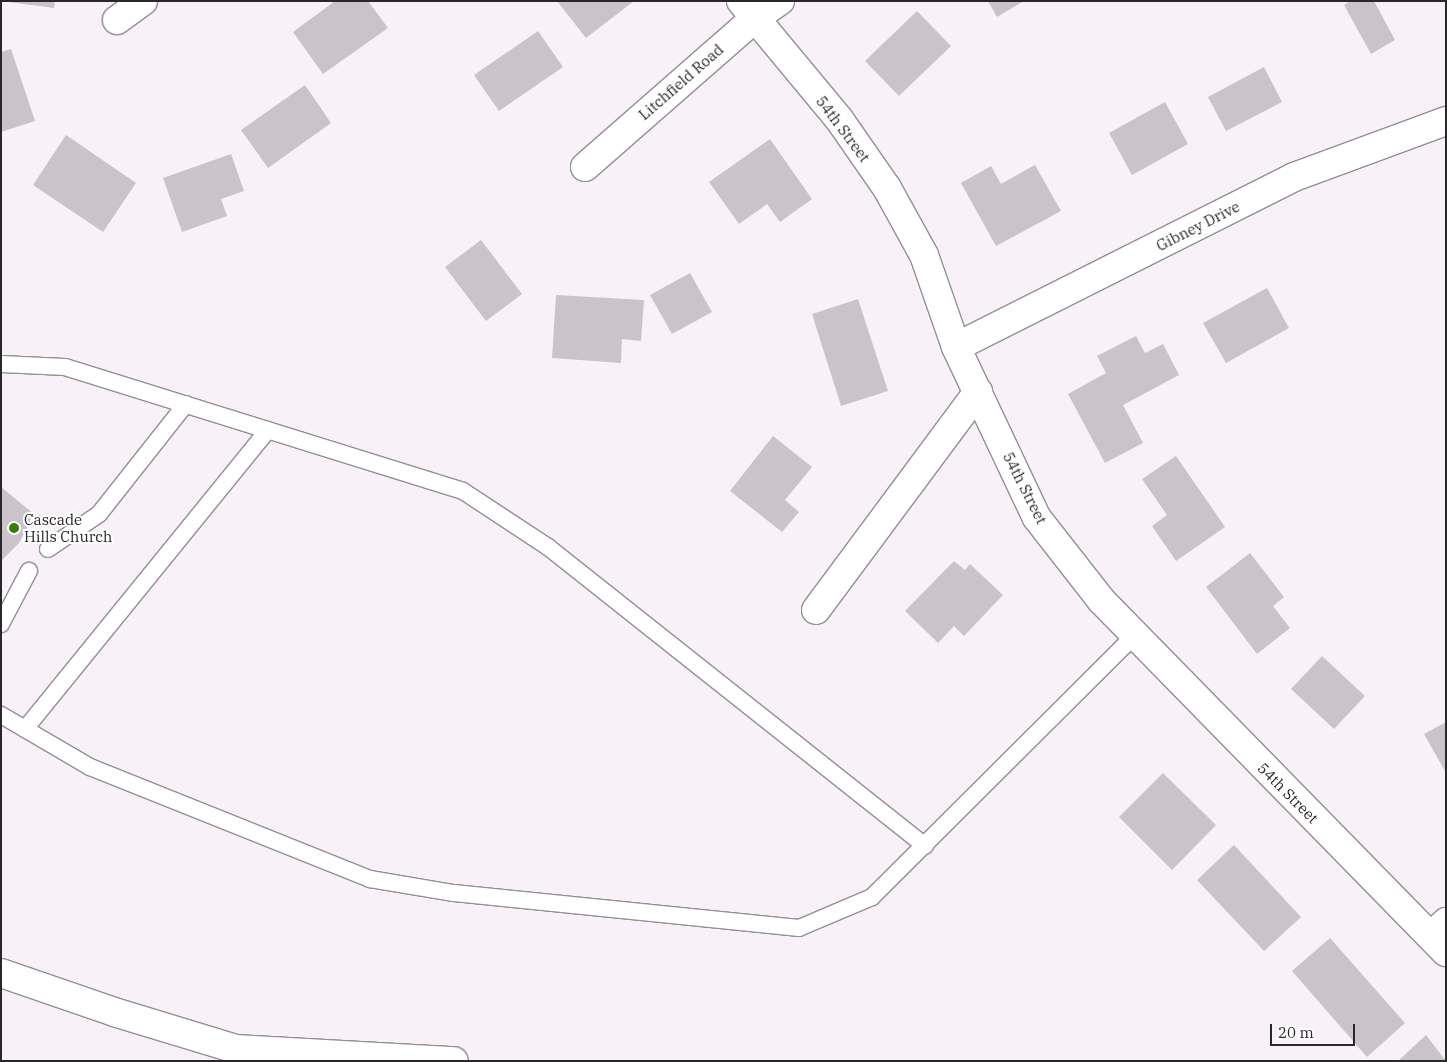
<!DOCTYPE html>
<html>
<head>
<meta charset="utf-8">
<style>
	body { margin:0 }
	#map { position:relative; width:1447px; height:1062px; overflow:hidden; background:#f8f2f8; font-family:"IBM Plex Serif",serif }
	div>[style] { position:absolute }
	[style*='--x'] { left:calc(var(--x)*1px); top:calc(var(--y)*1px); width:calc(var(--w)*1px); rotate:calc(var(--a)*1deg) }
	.building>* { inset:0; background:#cac4ca }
	.roads { filter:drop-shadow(1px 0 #948f94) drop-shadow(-1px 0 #948f94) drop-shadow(0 1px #948f94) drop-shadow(0 -1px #948f94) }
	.service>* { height:16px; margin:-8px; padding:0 8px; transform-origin:8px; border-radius:8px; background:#fff }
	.minor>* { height:28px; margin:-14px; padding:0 14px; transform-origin:14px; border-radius:14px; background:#fff }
	.secondary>* { height:28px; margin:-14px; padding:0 14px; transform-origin:14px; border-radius:14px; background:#fff }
	.motorway>* { height:28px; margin:-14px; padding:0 14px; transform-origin:14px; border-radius:14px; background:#fff }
	.dots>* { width:14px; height:14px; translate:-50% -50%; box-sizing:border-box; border:2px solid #fff; border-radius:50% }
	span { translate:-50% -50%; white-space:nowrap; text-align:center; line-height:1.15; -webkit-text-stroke:4px #fff; paint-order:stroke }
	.street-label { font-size:15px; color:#292729 }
	.poi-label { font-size:15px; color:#292729 }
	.left { translate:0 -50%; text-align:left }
	.frame { position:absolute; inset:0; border:2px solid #292729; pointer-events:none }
	.scale { position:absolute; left:1270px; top:1024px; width:85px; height:22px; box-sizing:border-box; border:2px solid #292729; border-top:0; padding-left:6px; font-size:15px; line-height:18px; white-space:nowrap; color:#292729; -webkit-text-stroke:4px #fff; paint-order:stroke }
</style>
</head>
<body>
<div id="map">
	<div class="building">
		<div style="clip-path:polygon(1px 1px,55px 1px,54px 8px)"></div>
		<div style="clip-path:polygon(335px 1px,368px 1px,388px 28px,323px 74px,293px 32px)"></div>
		<div style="clip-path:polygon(557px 1px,634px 1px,586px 38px)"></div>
		<div style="clip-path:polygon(988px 1px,1024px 1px,997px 17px)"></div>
		<div style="clip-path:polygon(1350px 1px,1374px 1px,1395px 40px,1371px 54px,1344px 5px)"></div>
		<div style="clip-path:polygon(917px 11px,951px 46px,899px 96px,865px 61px)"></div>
		<div style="clip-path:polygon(538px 31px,563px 67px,499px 111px,474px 75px)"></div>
		<div style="clip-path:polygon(11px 49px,35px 121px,1px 132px,1px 52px)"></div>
		<div style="clip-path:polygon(1264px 67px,1282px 102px,1226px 131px,1208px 97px)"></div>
		<div style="clip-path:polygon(305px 85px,331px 123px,268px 168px,241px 130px)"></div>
		<div style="clip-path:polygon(1165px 102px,1188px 144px,1132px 175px,1109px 133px)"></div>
		<div style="clip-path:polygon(66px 135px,136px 183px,103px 232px,33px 185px)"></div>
		<div style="clip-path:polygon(770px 139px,812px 199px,780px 222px,767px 204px,739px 224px,709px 182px)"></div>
		<div style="clip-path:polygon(231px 154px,244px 191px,221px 199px,227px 216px,182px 232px,163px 178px)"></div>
		<div style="clip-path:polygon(1035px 165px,1061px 211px,996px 246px,961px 183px,991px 166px,1001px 184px)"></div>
		<div style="clip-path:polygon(481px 240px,522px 294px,486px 321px,445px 267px)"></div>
		<div style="clip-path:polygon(690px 273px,712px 312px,672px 334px,650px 295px)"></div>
		<div style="clip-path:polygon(1267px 288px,1289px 328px,1226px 363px,1203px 323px)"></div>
		<div style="clip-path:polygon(556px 295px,644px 300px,641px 341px,622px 339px,621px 363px,552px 358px)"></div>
		<div style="clip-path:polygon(858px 299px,888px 391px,841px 406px,812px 314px)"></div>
		<div style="clip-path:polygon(1136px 336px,1145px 353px,1163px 344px,1179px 375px,1123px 405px,1143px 443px,1105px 463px,1068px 394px,1106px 373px,1097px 356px)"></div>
		<div style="clip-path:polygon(773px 436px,812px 467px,785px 500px,799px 512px,782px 532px,730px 491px)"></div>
		<div style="clip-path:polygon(1176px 456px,1225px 527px,1176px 561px,1152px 526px,1167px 515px,1142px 479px)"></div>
		<div style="clip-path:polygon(1px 487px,34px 514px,19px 543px,1px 561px)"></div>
		<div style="clip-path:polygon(1250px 553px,1284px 597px,1273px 606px,1290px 628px,1257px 654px,1206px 587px)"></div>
		<div style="clip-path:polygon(954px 561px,965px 570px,970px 564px,1003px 595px,964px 636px,954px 626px,938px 643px,905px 611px)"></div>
		<div style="clip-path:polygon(1322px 656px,1365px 696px,1334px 729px,1291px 689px)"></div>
		<div style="clip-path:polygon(1446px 722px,1446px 773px,1424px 734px)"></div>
		<div style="clip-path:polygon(1163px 773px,1216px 825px,1172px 870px,1119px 817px)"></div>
		<div style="clip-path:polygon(1234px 845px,1301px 917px,1264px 951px,1197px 880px)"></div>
		<div style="clip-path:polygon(1330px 938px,1405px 1023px,1367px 1057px,1292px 971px)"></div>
		<div style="clip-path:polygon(1426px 1035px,1446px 1061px,1398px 1061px)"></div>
	</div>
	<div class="roads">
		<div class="service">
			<div style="--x:1;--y:364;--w:64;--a:2.7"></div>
			<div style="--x:65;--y:367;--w:417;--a:17.3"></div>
			<div style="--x:463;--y:491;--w:102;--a:33.4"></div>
			<div style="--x:548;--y:547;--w:481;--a:38.4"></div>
			<div style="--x:48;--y:549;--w:62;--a:-34.5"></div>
			<div style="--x:99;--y:514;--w:140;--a:-51.7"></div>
			<div style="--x:1;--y:624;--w:60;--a:-62.2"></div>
			<div style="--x:1;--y:715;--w:103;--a:30.3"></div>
			<div style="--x:90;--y:767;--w:302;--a:21.8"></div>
			<div style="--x:370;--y:879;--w:85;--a:9.5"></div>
			<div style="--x:454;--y:893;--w:347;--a:5.8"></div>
			<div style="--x:799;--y:928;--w:79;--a:-23"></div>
			<div style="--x:872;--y:897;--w:371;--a:-44.9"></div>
			<div style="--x:25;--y:729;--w:385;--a:-50.9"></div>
		</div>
		<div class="minor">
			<div style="--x:117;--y:20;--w:32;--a:-36"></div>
			<div style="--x:585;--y:167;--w:225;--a:-41.2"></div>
			<div style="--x:754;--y:19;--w:32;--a:-35"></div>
			<div style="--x:956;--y:347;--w:378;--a:-26.7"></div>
			<div style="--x:1294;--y:177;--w:162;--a:-20.2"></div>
			<div style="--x:816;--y:610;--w:272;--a:-53.4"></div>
			<div style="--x:1431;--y:936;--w:21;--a:-43"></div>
		</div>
		<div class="secondary">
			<div style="--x:741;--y:1;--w:153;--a:50.3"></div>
			<div style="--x:839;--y:119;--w:84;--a:55.2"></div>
			<div style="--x:887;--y:188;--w:77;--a:61.1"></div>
			<div style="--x:924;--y:255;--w:97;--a:70.8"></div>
			<div style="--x:956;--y:347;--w:189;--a:64.7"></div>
			<div style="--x:1037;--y:518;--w:104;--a:52"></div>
			<div style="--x:1101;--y:600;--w:493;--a:45.6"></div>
		</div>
		<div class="motorway">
			<div style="--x:1;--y:973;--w:120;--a:19"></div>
			<div style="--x:114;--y:1012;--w:127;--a:16.9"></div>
			<div style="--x:236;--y:1049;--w:218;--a:3.2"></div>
		</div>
	</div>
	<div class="dots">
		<div style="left:14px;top:528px;background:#3d7811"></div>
	</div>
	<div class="street-label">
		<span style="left:681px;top:82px;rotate:-41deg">Litchfield Road</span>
		<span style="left:843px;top:129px;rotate:53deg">54th Street</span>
		<span style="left:1198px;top:226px;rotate:-27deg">Gibney Drive</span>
		<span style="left:1025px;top:488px;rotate:63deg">54th Street</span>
		<span style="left:1288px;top:793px;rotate:45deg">54th Street</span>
	</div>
	<div class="poi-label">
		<span class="left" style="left:24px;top:528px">Cascade<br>Hills Church</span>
	</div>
	<div class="frame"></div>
	<div class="scale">20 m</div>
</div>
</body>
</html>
